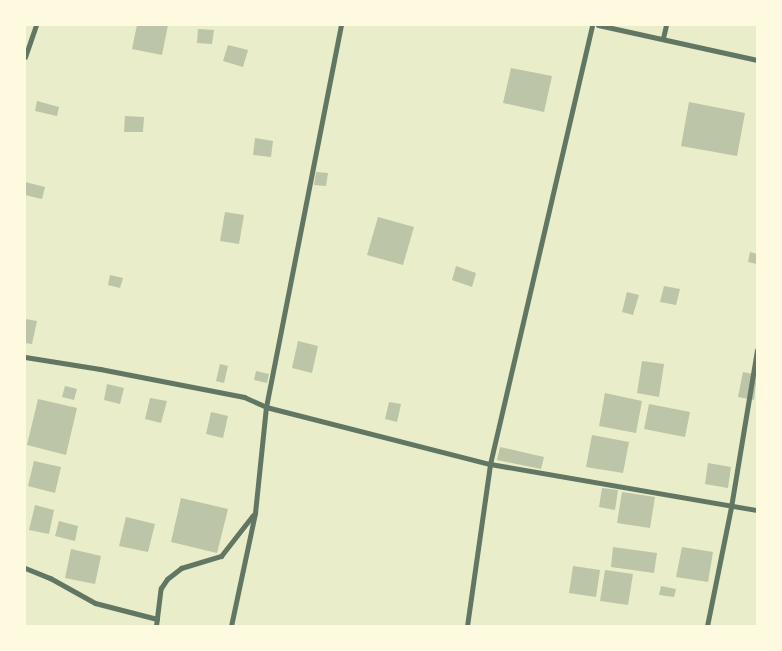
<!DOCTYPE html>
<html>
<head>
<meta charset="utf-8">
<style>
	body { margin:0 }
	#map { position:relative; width:782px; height:651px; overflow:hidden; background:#e9edc9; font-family:"Public Sans",sans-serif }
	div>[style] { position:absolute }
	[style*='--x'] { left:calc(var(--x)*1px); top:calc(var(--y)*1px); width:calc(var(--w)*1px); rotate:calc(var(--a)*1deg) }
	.building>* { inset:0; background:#bcc5a7 }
	.minor>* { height:5px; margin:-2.5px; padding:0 2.5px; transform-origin:2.5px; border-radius:2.5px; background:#617663 }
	span { translate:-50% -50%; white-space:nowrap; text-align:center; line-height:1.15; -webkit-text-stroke:5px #fefae0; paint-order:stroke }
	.frame { position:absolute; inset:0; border:26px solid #fefae0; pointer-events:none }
</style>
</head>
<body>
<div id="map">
	<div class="building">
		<div style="clip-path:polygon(137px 25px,168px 25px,162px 55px,132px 49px)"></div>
		<div style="clip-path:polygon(198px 29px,214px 30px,212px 44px,197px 43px)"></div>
		<div style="clip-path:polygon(228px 45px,248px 50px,243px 67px,223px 61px)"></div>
		<div style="clip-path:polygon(511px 68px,552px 76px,544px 112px,503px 103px)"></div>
		<div style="clip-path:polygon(37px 101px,59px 107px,57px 116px,35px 111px)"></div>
		<div style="clip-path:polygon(689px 102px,745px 113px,737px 156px,681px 146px)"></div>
		<div style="clip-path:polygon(125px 116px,144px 117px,143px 132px,124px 132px)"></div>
		<div style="clip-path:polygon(255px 138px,273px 141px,271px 157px,253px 155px)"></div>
		<div style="clip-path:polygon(316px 172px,328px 173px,326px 186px,314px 185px)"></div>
		<div style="clip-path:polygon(25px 182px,45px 187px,42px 199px,25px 195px)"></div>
		<div style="clip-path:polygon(225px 212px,244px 215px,239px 244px,220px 241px)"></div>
		<div style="clip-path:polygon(378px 217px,414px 227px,403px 265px,367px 255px)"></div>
		<div style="clip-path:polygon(750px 252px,757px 254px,757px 264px,748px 262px)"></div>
		<div style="clip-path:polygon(456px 266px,476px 273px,472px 287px,452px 280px)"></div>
		<div style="clip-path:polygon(110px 275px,123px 278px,120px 288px,108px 285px)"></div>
		<div style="clip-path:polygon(664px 286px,680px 289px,676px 305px,660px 302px)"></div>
		<div style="clip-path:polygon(627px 292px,639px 295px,633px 315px,622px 312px)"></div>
		<div style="clip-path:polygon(25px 319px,37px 321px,32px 344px,25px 343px)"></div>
		<div style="clip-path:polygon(298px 341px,318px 346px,312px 373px,292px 368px)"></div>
		<div style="clip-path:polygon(642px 361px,664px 364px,659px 397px,637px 393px)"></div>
		<div style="clip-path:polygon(220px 364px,228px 366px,224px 383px,216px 381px)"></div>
		<div style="clip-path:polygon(256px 371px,269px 374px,267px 383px,254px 380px)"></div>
		<div style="clip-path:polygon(743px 372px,757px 375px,754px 400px,738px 397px)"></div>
		<div style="clip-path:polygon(107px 384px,124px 388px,120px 404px,104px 400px)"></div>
		<div style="clip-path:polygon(65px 386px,77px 389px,74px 400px,62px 397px)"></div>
		<div style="clip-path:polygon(605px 393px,642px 401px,636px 433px,599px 426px)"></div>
		<div style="clip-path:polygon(150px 398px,167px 401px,161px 423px,145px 419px)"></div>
		<div style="clip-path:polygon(38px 399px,77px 408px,66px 455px,27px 445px)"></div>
		<div style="clip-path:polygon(389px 402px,401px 404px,397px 422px,385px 419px)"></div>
		<div style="clip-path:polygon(649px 404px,690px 412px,685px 437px,644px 429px)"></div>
		<div style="clip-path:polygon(211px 412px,228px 416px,223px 438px,206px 434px)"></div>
		<div style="clip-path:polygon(592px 435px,629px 442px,623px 473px,586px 467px)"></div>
		<div style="clip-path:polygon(500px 447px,544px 457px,541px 469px,497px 460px)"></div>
		<div style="clip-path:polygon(34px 461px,61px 467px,55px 493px,28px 486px)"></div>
		<div style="clip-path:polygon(708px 463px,731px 467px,728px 488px,705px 484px)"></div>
		<div style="clip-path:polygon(602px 488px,618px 490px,615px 510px,599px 507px)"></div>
		<div style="clip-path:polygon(622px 492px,655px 497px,650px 528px,617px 523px)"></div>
		<div style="clip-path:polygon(181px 498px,228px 509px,217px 553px,171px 542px)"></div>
		<div style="clip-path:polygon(35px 505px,54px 510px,49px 534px,29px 530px)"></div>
		<div style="clip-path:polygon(126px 517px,155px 524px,148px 552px,119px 546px)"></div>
		<div style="clip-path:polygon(59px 521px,78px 526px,75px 541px,55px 536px)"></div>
		<div style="clip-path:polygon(613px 547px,657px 553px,654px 573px,611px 567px)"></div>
		<div style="clip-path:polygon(682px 547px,713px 552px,708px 582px,676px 577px)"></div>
		<div style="clip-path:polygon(71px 549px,101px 556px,95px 584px,65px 578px)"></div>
		<div style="clip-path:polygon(573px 566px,600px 570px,596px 597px,569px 593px)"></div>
		<div style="clip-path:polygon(605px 570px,633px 574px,628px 605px,600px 601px)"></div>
		<div style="clip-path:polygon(661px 586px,676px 589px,674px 597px,659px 595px)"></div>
	</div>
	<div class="minor">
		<div style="--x:598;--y:25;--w:163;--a:12.4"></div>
		<div style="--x:663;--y:38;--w:13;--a:-77"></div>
		<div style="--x:25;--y:57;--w:34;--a:-71"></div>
		<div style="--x:25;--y:357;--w:76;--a:9.1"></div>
		<div style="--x:100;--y:369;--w:147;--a:11"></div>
		<div style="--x:244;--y:397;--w:24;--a:24"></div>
		<div style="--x:266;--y:407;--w:231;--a:14.3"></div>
		<div style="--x:490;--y:464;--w:271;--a:9.8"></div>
		<div style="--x:25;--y:568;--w:27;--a:22"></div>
		<div style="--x:50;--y:578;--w:51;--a:29.1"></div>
		<div style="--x:95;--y:603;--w:64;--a:14.5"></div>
		<div style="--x:156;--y:626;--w:38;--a:-83"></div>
		<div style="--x:161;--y:588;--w:11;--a:-56"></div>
		<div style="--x:167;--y:579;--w:18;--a:-38"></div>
		<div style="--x:181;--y:568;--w:42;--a:-16.7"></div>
		<div style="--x:221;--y:556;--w:52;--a:-52"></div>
		<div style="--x:231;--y:626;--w:116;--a:-78"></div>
		<div style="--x:255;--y:513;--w:107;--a:-84.1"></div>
		<div style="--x:266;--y:407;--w:389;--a:-78.9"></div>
		<div style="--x:467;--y:626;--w:164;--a:-81.9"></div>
		<div style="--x:490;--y:464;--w:451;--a:-76.9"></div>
		<div style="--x:707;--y:626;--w:121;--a:-78.6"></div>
		<div style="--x:731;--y:507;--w:159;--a:-80.6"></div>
	</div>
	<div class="frame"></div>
</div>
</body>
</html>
